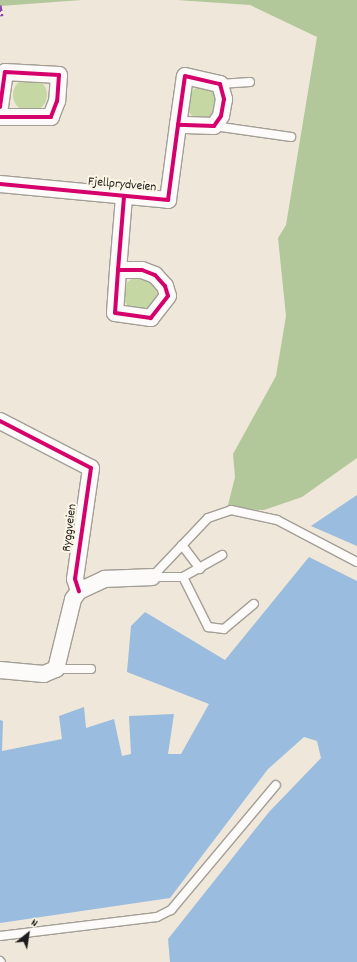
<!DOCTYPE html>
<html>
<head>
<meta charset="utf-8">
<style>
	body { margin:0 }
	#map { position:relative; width:357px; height:962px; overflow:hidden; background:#efe7d9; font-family:Dekko,sans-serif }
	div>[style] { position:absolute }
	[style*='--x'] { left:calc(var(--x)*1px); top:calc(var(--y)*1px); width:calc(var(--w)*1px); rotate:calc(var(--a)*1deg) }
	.green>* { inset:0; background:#c5d8a3 }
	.round { border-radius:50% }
	.forest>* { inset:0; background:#b2c89a }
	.water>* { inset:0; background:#99bcdf }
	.roads { filter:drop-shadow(1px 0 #a39e96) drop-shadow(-1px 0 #a39e96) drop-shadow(0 1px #a39e96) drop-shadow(0 -1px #a39e96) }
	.lane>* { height:8px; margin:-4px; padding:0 4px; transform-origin:4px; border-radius:4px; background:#fdfbf9 }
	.street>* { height:16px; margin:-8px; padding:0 8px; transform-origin:8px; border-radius:8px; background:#fdfbf9 }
	.quiet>* { height:3px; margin-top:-1.5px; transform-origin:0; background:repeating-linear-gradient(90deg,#8e44ad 0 6px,transparent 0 9px) }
	.cycleway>* { height:4px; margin:-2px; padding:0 2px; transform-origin:2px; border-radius:2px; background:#d6006c }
	span { translate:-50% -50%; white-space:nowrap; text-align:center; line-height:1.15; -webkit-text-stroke:4px #fcf5e5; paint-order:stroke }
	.street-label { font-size:13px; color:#1c1c1c }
	.north { position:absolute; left:8px; top:914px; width:40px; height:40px; -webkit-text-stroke:3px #fcf5e5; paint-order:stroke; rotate:30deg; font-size:11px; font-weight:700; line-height:16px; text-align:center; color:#1c1c1c }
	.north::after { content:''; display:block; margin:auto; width:14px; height:18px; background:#1c1c1c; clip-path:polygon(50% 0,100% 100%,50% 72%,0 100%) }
</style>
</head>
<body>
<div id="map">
	<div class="green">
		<div class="round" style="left:13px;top:78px;width:34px;height:34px"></div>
		<div class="round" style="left:186px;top:87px;width:32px;height:32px"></div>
		<div class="round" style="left:123px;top:277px;width:34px;height:34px"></div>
	</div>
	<div class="forest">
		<div style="clip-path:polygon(0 0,82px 0,0 6px)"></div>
		<div style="clip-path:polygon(177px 0,357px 0,357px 458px,302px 497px,264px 510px,227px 509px,235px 477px,233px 454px,276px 376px,286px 316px,278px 238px,286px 225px,317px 37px,250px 5px)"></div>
	</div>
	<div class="water">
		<div style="clip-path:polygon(357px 495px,357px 546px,311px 526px)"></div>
		<div style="clip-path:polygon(309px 557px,357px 581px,357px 962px,170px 962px,168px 939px,269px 812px,321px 758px,317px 741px,304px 737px,268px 769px,170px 898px,0 923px,0 720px,3px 721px,2px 751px,62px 739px,59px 716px,84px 707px,86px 728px,114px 719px,122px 756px,131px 754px,129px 716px,174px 714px,168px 754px,181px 754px,209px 704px,127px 672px,131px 626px,145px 612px,225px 660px)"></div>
	</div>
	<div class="roads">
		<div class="lane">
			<div style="--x:220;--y:84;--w:30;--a:-4"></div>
			<div style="--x:214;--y:126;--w:78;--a:8.1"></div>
			<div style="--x:182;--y:545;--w:30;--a:53"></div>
			<div style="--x:152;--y:577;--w:81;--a:-46.5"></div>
			<div style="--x:208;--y:518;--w:24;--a:-19"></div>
			<div style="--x:231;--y:510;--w:47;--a:12.3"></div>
			<div style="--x:277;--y:520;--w:90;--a:27.7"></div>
			<div style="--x:152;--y:577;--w:31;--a:0"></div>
			<div style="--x:183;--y:577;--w:45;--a:-29.4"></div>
			<div style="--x:183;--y:577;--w:56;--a:63.4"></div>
			<div style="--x:208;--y:627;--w:16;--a:7"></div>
			<div style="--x:224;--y:629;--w:39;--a:-40"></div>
			<div style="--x:56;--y:669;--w:35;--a:0"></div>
			<div style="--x:0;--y:936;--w:158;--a:-6.9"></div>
			<div style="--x:157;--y:917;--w:16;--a:-27"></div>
			<div style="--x:171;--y:910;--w:163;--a:-50"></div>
			<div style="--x:0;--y:961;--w:1;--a:45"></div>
		</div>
		<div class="street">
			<div style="--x:0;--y:107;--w:35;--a:-82"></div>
			<div style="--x:5;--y:72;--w:54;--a:3.2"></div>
			<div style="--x:59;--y:75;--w:26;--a:94"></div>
			<div style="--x:57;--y:101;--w:17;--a:111"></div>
			<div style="--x:51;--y:117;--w:51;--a:180"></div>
			<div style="--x:0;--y:184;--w:169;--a:5.4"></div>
			<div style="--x:168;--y:200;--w:76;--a:-82.4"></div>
			<div style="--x:178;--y:125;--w:49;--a:-81.9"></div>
			<div style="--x:185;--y:76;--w:36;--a:13"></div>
			<div style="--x:220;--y:84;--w:16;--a:75"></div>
			<div style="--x:224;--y:99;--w:17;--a:100"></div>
			<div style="--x:221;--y:116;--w:12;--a:125"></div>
			<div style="--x:214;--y:126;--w:36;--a:-178"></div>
			<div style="--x:118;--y:270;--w:24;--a:0"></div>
			<div style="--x:142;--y:270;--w:14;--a:21"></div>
			<div style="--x:155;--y:275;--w:15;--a:48"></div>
			<div style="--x:165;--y:286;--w:10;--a:73"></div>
			<div style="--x:168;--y:296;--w:28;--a:128"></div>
			<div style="--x:151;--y:318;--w:36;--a:-172"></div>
			<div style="--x:115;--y:313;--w:43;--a:-86"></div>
			<div style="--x:118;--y:270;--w:73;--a:-85.3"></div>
			<div style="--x:0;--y:421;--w:102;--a:27.3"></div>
			<div style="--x:91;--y:468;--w:112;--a:98.2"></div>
			<div style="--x:75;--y:579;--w:13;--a:72"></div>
			<div style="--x:0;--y:670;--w:44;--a:5.2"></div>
			<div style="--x:44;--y:674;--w:13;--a:-23"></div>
			<div style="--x:56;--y:669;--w:72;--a:-76.3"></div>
			<div style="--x:73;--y:599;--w:10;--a:-53"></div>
			<div style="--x:79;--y:591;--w:29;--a:-25"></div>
			<div style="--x:105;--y:579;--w:47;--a:-2.4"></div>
		</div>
	</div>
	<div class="quiet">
		<div style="--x:0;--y:5;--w:11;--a:80"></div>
	</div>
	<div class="cycleway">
		<div style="--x:0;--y:107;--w:35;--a:-82"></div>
		<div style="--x:5;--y:72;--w:54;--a:3.2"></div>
		<div style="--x:59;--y:75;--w:26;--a:94"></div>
		<div style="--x:57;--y:101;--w:17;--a:111"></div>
		<div style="--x:51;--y:117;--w:51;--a:180"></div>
		<div style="--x:0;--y:184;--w:169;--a:5.4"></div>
		<div style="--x:168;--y:200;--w:76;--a:-82.4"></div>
		<div style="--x:178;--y:125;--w:49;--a:-81.9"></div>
		<div style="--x:185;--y:76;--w:36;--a:13"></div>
		<div style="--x:220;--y:84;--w:16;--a:75"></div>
		<div style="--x:224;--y:99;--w:17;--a:100"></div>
		<div style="--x:221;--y:116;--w:12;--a:125"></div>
		<div style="--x:214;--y:126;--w:36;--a:-178"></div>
		<div style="--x:118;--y:270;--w:24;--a:0"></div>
		<div style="--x:142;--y:270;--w:14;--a:21"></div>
		<div style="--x:155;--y:275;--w:15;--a:48"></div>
		<div style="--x:165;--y:286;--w:10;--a:73"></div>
		<div style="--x:168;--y:296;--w:28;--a:128"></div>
		<div style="--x:151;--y:318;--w:36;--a:-172"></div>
		<div style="--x:115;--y:313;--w:43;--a:-86"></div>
		<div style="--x:118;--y:270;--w:73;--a:-85.3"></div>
		<div style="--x:0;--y:421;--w:102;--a:27.3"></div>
		<div style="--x:91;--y:468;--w:112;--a:98.2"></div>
		<div style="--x:75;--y:579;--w:13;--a:72"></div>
	</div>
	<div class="street-label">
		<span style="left:122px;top:186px;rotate:5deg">Fjellprydveien</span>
		<span style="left:71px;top:528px;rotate:-83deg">Ryggveien</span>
	</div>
	<div class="north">N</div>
</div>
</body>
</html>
